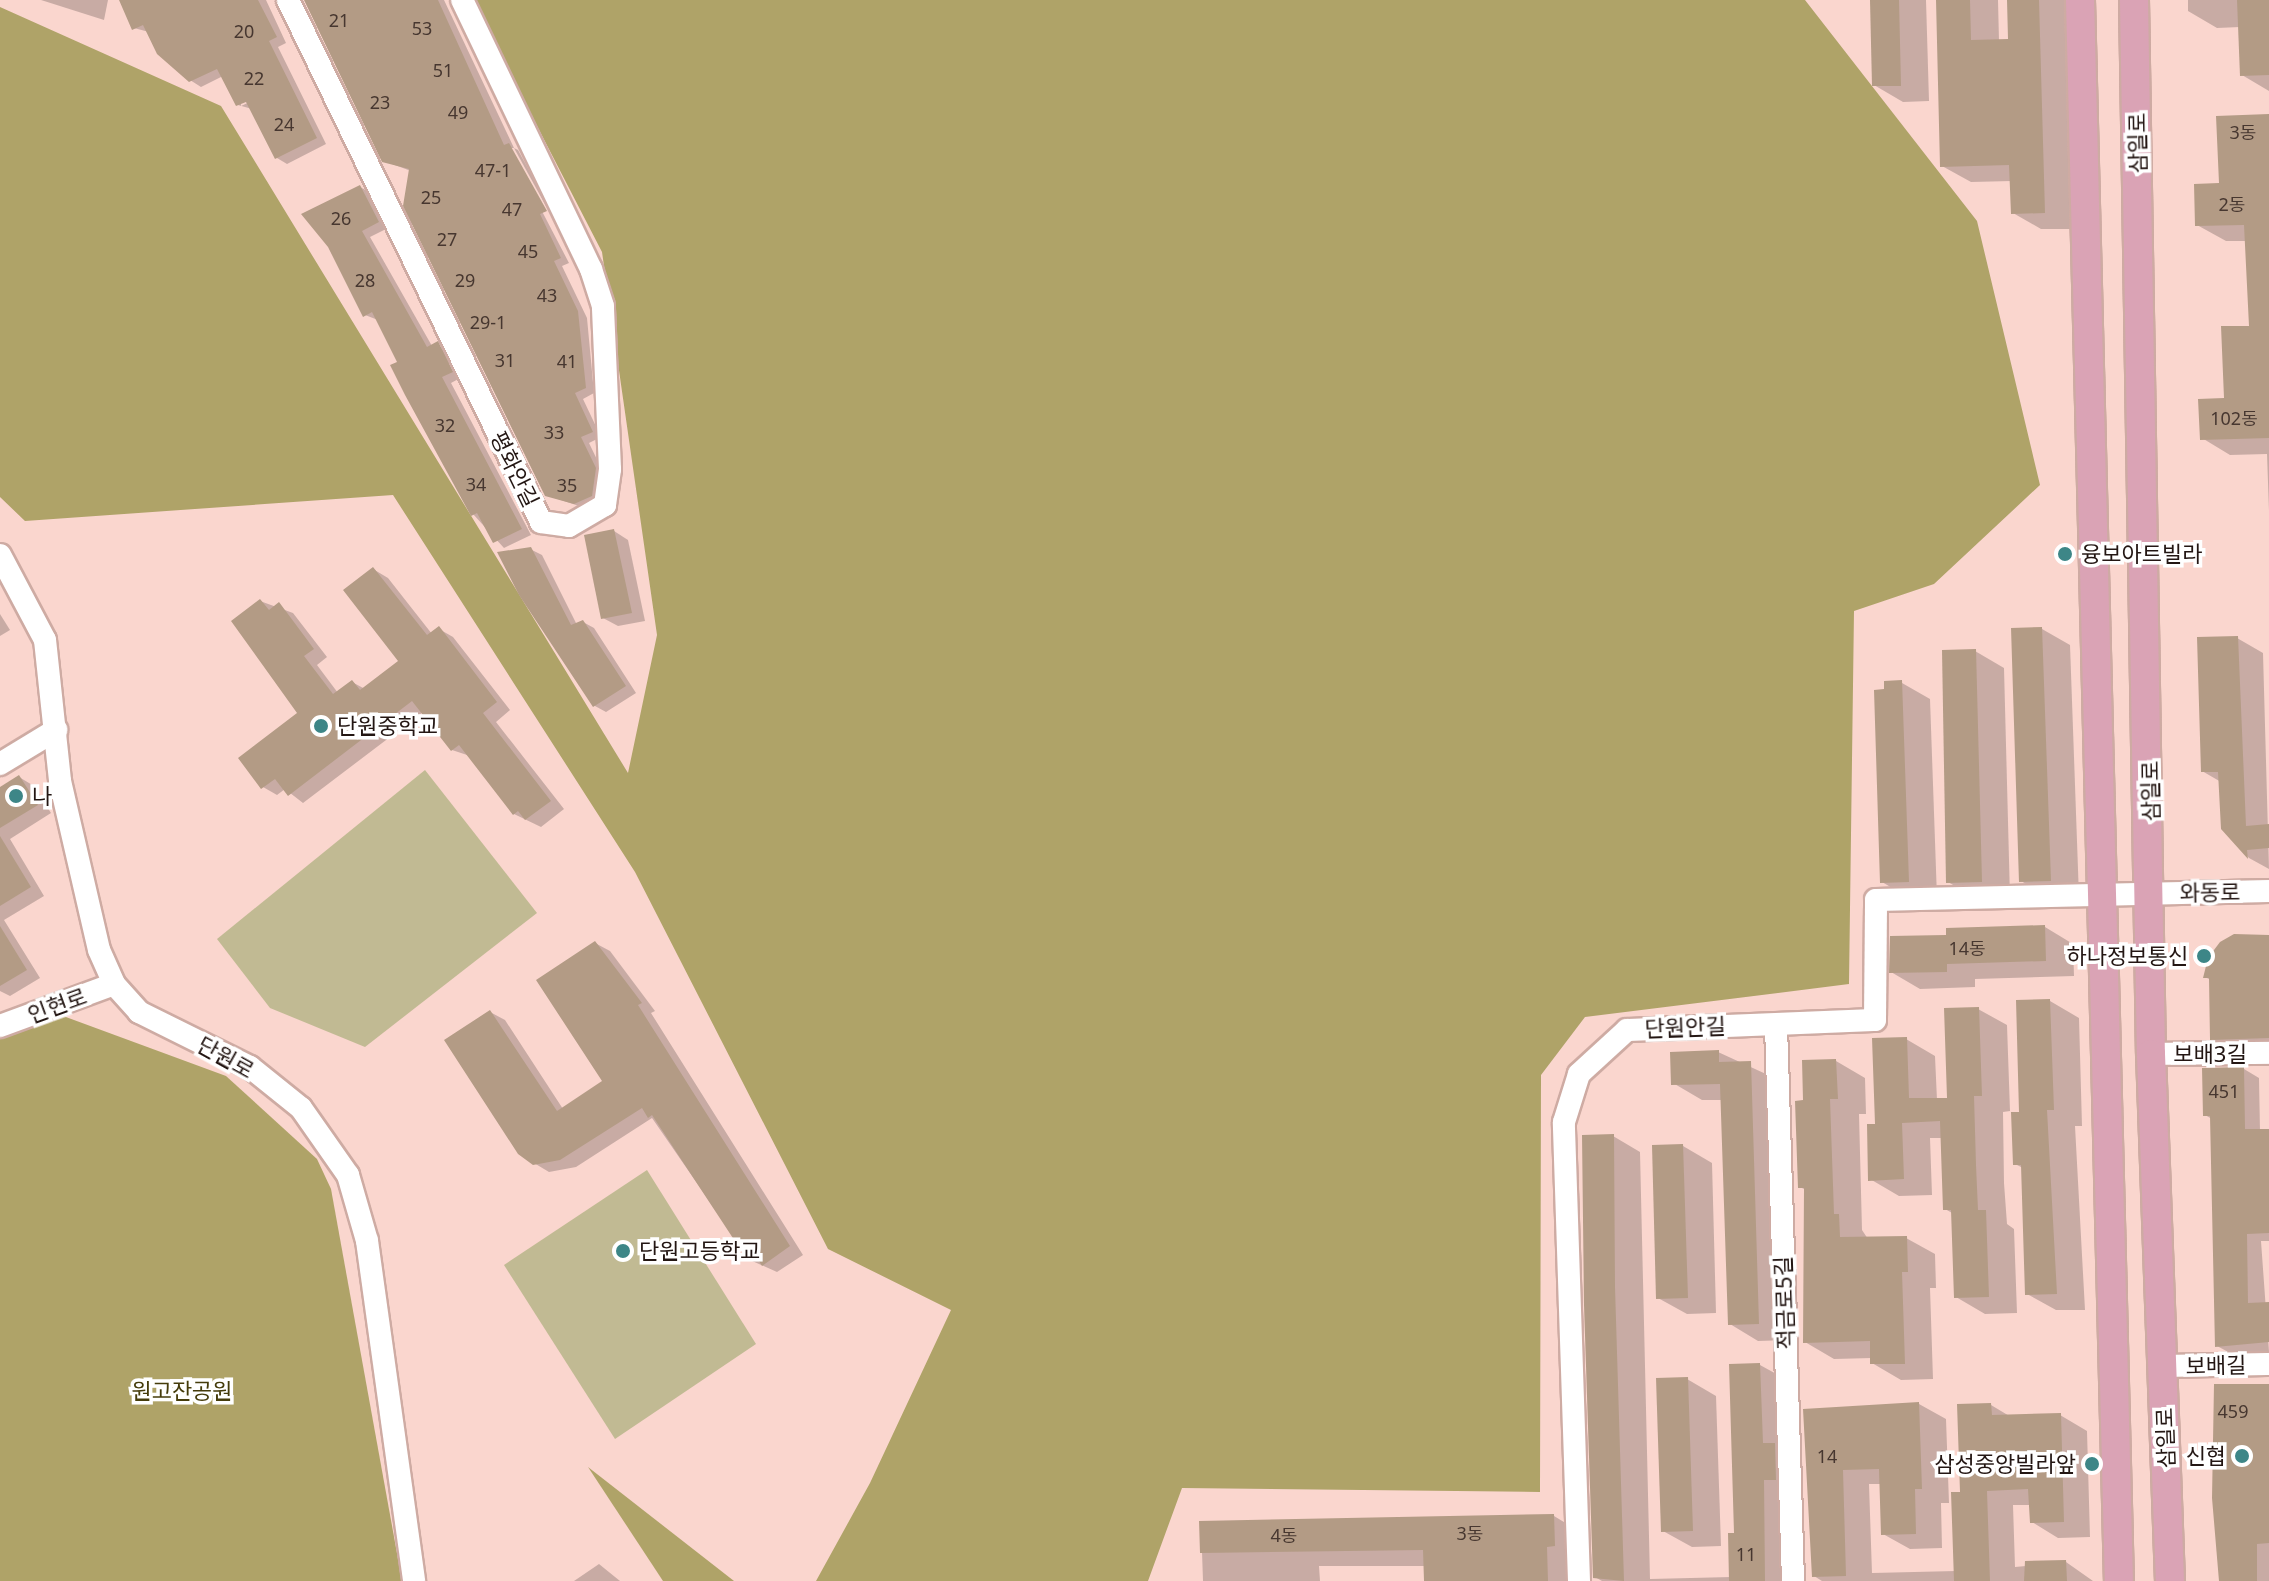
<!DOCTYPE html>
<html>
<head>
<meta charset="utf-8">
<style>
	body { margin:0 }
	#map { position:relative; width:2269px; height:1581px; overflow:hidden; background:#fad6ce; font-family:"Noto Sans","Noto Sans KR",sans-serif }
	div>[style] { position:absolute }
	[style*='--x'] { left:calc(var(--x)*1px); top:calc(var(--y)*1px); width:calc(var(--w)*1px); rotate:calc(var(--a)*1deg) }
	.green>* { inset:0; background:#c1ba93 }
	.forest>* { inset:0; background:#afa368 }
	.shadow>* { inset:0; background:#0003 }
	.building>* { inset:0; background:#b39b85 }
	.roads { filter:drop-shadow(2px 0 #ceaba3) drop-shadow(-2px 0 #ceaba3) drop-shadow(0 2px #ceaba3) drop-shadow(0 -2px #ceaba3) }
	.minor>* { height:22px; margin:-11px; padding:0 11px; transform-origin:11px; border-radius:11px; background:#fff }
	.major>* { height:28px; margin:-14px; padding:0 14px; transform-origin:14px; border-radius:14px; background:#daa3b5 }
	.dots>* { width:22px; height:22px; translate:-50% -50%; box-sizing:border-box; border:4px solid #fff; border-radius:50% }
	span { translate:-50% -50%; white-space:nowrap; text-align:center; line-height:1.15; -webkit-text-stroke:7px #fff; paint-order:stroke }
	.number-label { font-size:18px; color:#473730 }
	.number-label span { -webkit-text-stroke-width:0 }
	.street-label { font-size:22px; color:#231613 }
	.poi-label { font-size:22px; color:#231613 }
	.left { translate:0 -50%; text-align:left }
	.right { translate:-100% -50%; text-align:right }
	.park-label { font-size:22px; color:#453c0b }
</style>
</head>
<body>
<div id="map">
	<div class="green">
		<div style="clip-path:polygon(425px 770px,537px 913px,365px 1047px,270px 1008px,217px 939px)"></div>
		<div style="clip-path:polygon(647px 1170px,756px 1344px,615px 1439px,504px 1265px)"></div>
	</div>
	<div class="forest">
		<div style="clip-path:polygon(472px 0,1805px 0,1977px 221px,2040px 485px,1934px 584px,1854px 611px,1849px 984px,1585px 1017px,1541px 1075px,1540px 1492px,1182px 1488px,1148px 1581px,816px 1581px,870px 1483px,951px 1310px,828px 1249px,635px 872px,393px 495px,25px 521px,0 497px,0 7px,221px 106px,628px 773px,657px 635px,602px 252px)"></div>
		<div style="clip-path:polygon(55px 1013px,226px 1076px,317px 1159px,331px 1189px,402px 1581px,0 1581px,0 1036px)"></div>
		<div style="clip-path:polygon(588px 1467px,734px 1581px,663px 1581px)"></div>
	</div>
	<div class="shadow">
		<div style="clip-path:polygon(41px 0,108px 0,104px 20px)"></div>
		<div style="clip-path:polygon(evenodd,121px 0,266px 0,286px 43px,278px 47px,326px 144px,287px 164px,277px 158px,252px 109px,238px 105px,223px 76px,201px 87px,190px 80px,149px 32px,134px 28px,121px 0,256px 99px,241px 106px,241px 102px,256px 99px)"></div>
		<div style="clip-path:polygon(308px 0,444px 0,514px 148px,509px 148px,569px 263px,562px 266px,587px 318px,594px 393px,583px 399px,601px 437px,589px 443px,604px 474px,600px 501px,585px 508px,546px 495px,411px 171px,384px 161px)"></div>
		<div style="clip-path:polygon(1872px 0,1926px 0,1929px 101px,1903px 102px,1874px 85px)"></div>
		<div style="clip-path:polygon(1939px 0,1998px 0,1999px 41px,2010px 41px,2009px 0,2067px 0,2073px 229px,2041px 229px,2013px 213px,2012px 181px,1971px 182px,1942px 166px)"></div>
		<div style="clip-path:polygon(2188px 0,2269px 0,2269px 91px,2242px 75px,2240px 27px,2217px 28px,2188px 11px)"></div>
		<div style="clip-path:polygon(2269px 116px,2269px 511px,2267px 454px,2230px 455px,2202px 438px,2226px 400px,2251px 328px,2247px 241px,2226px 241px,2197px 225px)"></div>
		<div style="clip-path:polygon(514px 148px,518px 150px,554px 216px,552px 217px)"></div>
		<div style="clip-path:polygon(360px 187px,371px 193px,388px 228px,370px 237px,432px 346px,448px 350px,462px 377px,451px 383px,531px 535px,504px 548px,473px 514px,378px 320px,365px 315px)"></div>
		<div style="clip-path:polygon(614px 531px,628px 540px,645px 621px,618px 626px,603px 618px)"></div>
		<div style="clip-path:polygon(530px 549px,542px 555px,577px 625px,583px 622px,594px 628px,636px 693px,606px 712px,595px 706px)"></div>
		<div style="clip-path:polygon(373px 569px,388px 578px,432px 634px,439px 629px,453px 637px,510px 710px,496px 722px,564px 809px,541px 827px,514px 814px,470px 756px,452px 750px,423px 712px,303px 803px,285px 789px,277px 795px,263px 787px,300px 714px,260px 601px,293px 613px,327px 657px,317px 665px,338px 693px,352px 682px,365px 689px,401px 662px)"></div>
		<div style="clip-path:polygon(0 614px,10px 630px,0 636px)"></div>
		<div style="clip-path:polygon(2042px 629px,2070px 645px,2079px 897px,2049px 897px,2021px 881px)"></div>
		<div style="clip-path:polygon(2237px 638px,2263px 653px,2269px 869px,2249px 858px,2223px 828px,2221px 782px,2202px 771px)"></div>
		<div style="clip-path:polygon(1975px 651px,2004px 668px,2010px 898px,1977px 899px,1948px 882px)"></div>
		<div style="clip-path:polygon(1902px 683px,1930px 699px,1937px 898px,1911px 899px,1882px 882px,1886px 691px)"></div>
		<div style="clip-path:polygon(19px 777px,34px 786px,51px 813px,10px 839px,44px 896px,4px 920px,40px 978px,10px 996px,0 991px,0 789px)"></div>
		<div style="clip-path:polygon(2045px 927px,2073px 944px,2074px 976px,1975px 979px,1975px 987px,1920px 989px,1891px 972px,1948px 937px)"></div>
		<div style="clip-path:polygon(2269px 936px,2269px 1045px,2225px 1046px,2211px 1038px,2211px 980px,2205px 977px)"></div>
		<div style="clip-path:polygon(595px 943px,610px 951px,655px 1011px,651px 1013px,803px 1255px,777px 1272px,750px 1260px,652px 1118px,576px 1167px,549px 1172px,534px 1163px,490px 1012px,505px 1020px,563px 1109px,605px 1082px)"></div>
		<div style="clip-path:polygon(2050px 1001px,2079px 1018px,2082px 1126px,2075px 1126px,2085px 1310px,2056px 1310px,2027px 1294px,2023px 1168px,2015px 1164px,2021px 1114px)"></div>
		<div style="clip-path:polygon(1978px 1009px,2007px 1025px,2010px 1111px,2003px 1112px,2004px 1183px,2007px 1224px,2014px 1229px,2017px 1313px,1985px 1314px,1956px 1297px,1954px 1214px,1945px 1209px,1942px 1138px,1930px 1138px,1932px 1195px,1899px 1196px,1870px 1179px,1877px 1126px,1906px 1039px,1935px 1056px,1937px 1100px,1949px 1100px)"></div>
		<div style="clip-path:polygon(1718px 1052px,1779px 1080px,1788px 1340px,1758px 1341px,1730px 1324px,1722px 1100px,1702px 1100px,1673px 1083px)"></div>
		<div style="clip-path:polygon(1836px 1061px,1865px 1078px,1866px 1114px,1859px 1114px,1862px 1230px,1868px 1239px,1906px 1238px,1935px 1254px,1936px 1288px,1930px 1288px,1933px 1379px,1901px 1380px,1872px 1363px,1872px 1358px,1834px 1359px,1805px 1342px,1806px 1190px,1800px 1187px,1805px 1102px)"></div>
		<div style="clip-path:polygon(2244px 1069px,2259px 1078px,2260px 1131px,2269px 1131px,2269px 1241px,2261px 1241px,2269px 1352px,2232px 1354px,2217px 1346px,2212px 1119px,2205px 1115px)"></div>
		<div style="clip-path:polygon(1613px 1136px,1640px 1152px,1650px 1579px,1731px 1577px,1760px 1365px,1787px 1380px,1790px 1454px,1802px 1461px,1803px 1495px,1791px 1495px,1792px 1581px,1602px 1581px,1595px 1577px)"></div>
		<div style="clip-path:polygon(1683px 1146px,1712px 1163px,1716px 1313px,1687px 1314px,1658px 1298px)"></div>
		<div style="clip-path:polygon(1687px 1379px,1716px 1396px,1721px 1546px,1692px 1547px,1663px 1531px)"></div>
		<div style="clip-path:polygon(2216px 1386px,2269px 1386px,2269px 1581px,2222px 1581px,2217px 1555px)"></div>
		<div style="clip-path:polygon(1919px 1404px,1946px 1419px,1949px 1503px,1941px 1503px,1942px 1548px,1910px 1549px,1883px 1534px,1882px 1484px,1869px 1484px,1872px 1573px,1956px 1571px,1962px 1494px,1991px 1405px,2011px 1417px,2060px 1415px,2087px 1431px,2090px 1537px,2058px 1538px,2032px 1522px,2031px 1505px,2013px 1505px,2015px 1567px,2066px 1562px,2093px 1581px,1822px 1581px,1814px 1576px,1805px 1411px)"></div>
		<div style="clip-path:polygon(1554px 1516px,1582px 1533px,1575px 1581px,1426px 1581px,1425px 1566px,1319px 1566px,1320px 1581px,1203px 1581px,1201px 1523px)"></div>
		<div style="clip-path:polygon(599px 1564px,620px 1581px,574px 1581px)"></div>
	</div>
	<div class="building">
		<div style="clip-path:polygon(119px 0,258px 0,277px 37px,269px 41px,317px 138px,275px 159px,246px 102px,236px 106px,217px 69px,189px 82px,157px 54px,143px 25px,132px 30px)"></div>
		<div style="clip-path:polygon(304px 0,438px 0,504px 145px,509px 143px,547px 211px,540px 214px,561px 258px,554px 261px,578px 311px,586px 388px,575px 393px,593px 432px,581px 437px,596px 468px,592px 496px,574px 504px,545px 496px,403px 206px,409px 169px,382px 162px)"></div>
		<div style="clip-path:polygon(1870px 0,1899px 0,1901px 86px,1872px 86px)"></div>
		<div style="clip-path:polygon(1936px 0,1970px 0,1971px 40px,2008px 39px,2007px 0,2039px 0,2045px 213px,2011px 214px,2009px 165px,1940px 167px)"></div>
		<div style="clip-path:polygon(2237px 0,2269px 0,2269px 75px,2240px 76px)"></div>
		<div style="clip-path:polygon(2269px 114px,2269px 438px,2200px 440px,2198px 399px,2224px 398px,2221px 326px,2249px 326px,2244px 225px,2195px 226px,2194px 184px,2219px 183px,2216px 116px)"></div>
		<div style="clip-path:polygon(360px 185px,379px 222px,362px 231px,427px 347px,438px 341px,453px 372px,442px 377px,522px 529px,493px 543px,477px 513px,471px 516px,405px 395px,390px 365px,397px 362px,372px 312px,363px 317px,328px 247px,301px 214px)"></div>
		<div style="clip-path:polygon(614px 529px,632px 613px,601px 619px,584px 535px)"></div>
		<div style="clip-path:polygon(531px 547px,571px 625px,583px 620px,626px 686px,593px 707px,519px 595px,497px 552px)"></div>
		<div style="clip-path:polygon(373px 567px,427px 635px,439px 626px,497px 702px,483px 713px,551px 801px,525px 820px,518px 811px,513px 815px,459px 745px,451px 751px,412px 701px,288px 796px,275px 779px,261px 789px,238px 758px,297px 713px,231px 621px,260px 599px,269px 610px,279px 602px,314px 649px,304px 656px,333px 694px,352px 680px,360px 690px,398px 661px,343px 590px)"></div>
		<div style="clip-path:polygon(2042px 627px,2051px 881px,2019px 882px,2011px 628px)"></div>
		<div style="clip-path:polygon(2238px 636px,2246px 826px,2269px 824px,2269px 848px,2247px 850px,2248px 859px,2221px 829px,2218px 772px,2201px 772px,2197px 637px)"></div>
		<div style="clip-path:polygon(1976px 649px,1982px 882px,1946px 883px,1942px 650px)"></div>
		<div style="clip-path:polygon(1902px 680px,1909px 882px,1880px 883px,1874px 690px,1884px 689px,1884px 681px)"></div>
		<div style="clip-path:polygon(19px 775px,38px 805px,0 828px,0 787px)"></div>
		<div style="clip-path:polygon(0 836px,31px 887px,0 906px)"></div>
		<div style="clip-path:polygon(2045px 925px,2046px 961px,1947px 964px,1947px 972px,1889px 973px,1890px 936px,1946px 935px,1946px 928px)"></div>
		<div style="clip-path:polygon(0 926px,27px 970px,0 986px)"></div>
		<div style="clip-path:polygon(2234px 934px,2269px 935px,2269px 1038px,2210px 1040px,2209px 978px,2203px 978px,2208px 958px,2220px 942px)"></div>
		<div style="clip-path:polygon(595px 941px,642px 1003px,638px 1005px,790px 1246px,762px 1266px,756px 1256px,748px 1261px,652px 1115px,648px 1118px,642px 1108px,560px 1160px,533px 1165px,518px 1154px,444px 1040px,490px 1010px,557px 1111px,602px 1081px,536px 980px)"></div>
		<div style="clip-path:polygon(2050px 999px,2054px 1110px,2047px 1110px,2057px 1294px,2025px 1295px,2021px 1165px,2013px 1165px,2011px 1112px,2019px 1112px,2016px 1000px)"></div>
		<div style="clip-path:polygon(1979px 1007px,1982px 1096px,1974px 1096px,1976px 1165px,1978px 1210px,1986px 1210px,1989px 1297px,1954px 1298px,1951px 1210px,1943px 1210px,1940px 1121px,1902px 1123px,1904px 1179px,1868px 1181px,1867px 1124px,1875px 1124px,1872px 1038px,1907px 1037px,1909px 1098px,1947px 1098px,1944px 1008px)"></div>
		<div style="clip-path:polygon(1719px 1050px,1719px 1062px,1751px 1061px,1759px 1324px,1728px 1325px,1720px 1084px,1671px 1085px,1670px 1052px)"></div>
		<div style="clip-path:polygon(1836px 1059px,1838px 1099px,1830px 1099px,1834px 1214px,1839px 1214px,1840px 1237px,1907px 1236px,1908px 1272px,1902px 1272px,1905px 1364px,1870px 1364px,1870px 1341px,1803px 1343px,1804px 1188px,1798px 1188px,1795px 1101px,1803px 1100px,1802px 1060px)"></div>
		<div style="clip-path:polygon(2244px 1067px,2245px 1129px,2269px 1129px,2269px 1233px,2247px 1234px,2248px 1303px,2269px 1302px,2269px 1342px,2215px 1347px,2210px 1116px,2203px 1116px,2202px 1068px)"></div>
		<div style="clip-path:polygon(1614px 1134px,1615px 1287px,1624px 1581px,1593px 1578px,1584px 1305px,1582px 1135px)"></div>
		<div style="clip-path:polygon(1683px 1144px,1688px 1298px,1656px 1299px,1652px 1145px)"></div>
		<div style="clip-path:polygon(1760px 1363px,1763px 1443px,1775px 1443px,1776px 1480px,1764px 1480px,1765px 1581px,1729px 1581px,1728px 1533px,1734px 1533px,1729px 1364px)"></div>
		<div style="clip-path:polygon(1688px 1377px,1693px 1531px,1661px 1532px,1656px 1378px)"></div>
		<div style="clip-path:polygon(2214px 1384px,2269px 1384px,2269px 1543px,2257px 1544px,2257px 1581px,2219px 1581px,2212px 1498px)"></div>
		<div style="clip-path:polygon(1919px 1402px,1922px 1489px,1915px 1489px,1916px 1534px,1881px 1535px,1879px 1469px,1843px 1470px,1846px 1576px,1812px 1577px,1803px 1409px)"></div>
		<div style="clip-path:polygon(1991px 1403px,1992px 1415px,2061px 1413px,2064px 1522px,2030px 1523px,2028px 1489px,1987px 1491px,1990px 1581px,1954px 1581px,1951px 1492px,1960px 1492px,1957px 1404px)"></div>
		<div style="clip-path:polygon(1554px 1514px,1555px 1546px,1547px 1547px,1548px 1581px,1424px 1581px,1423px 1550px,1200px 1553px,1199px 1521px)"></div>
		<div style="clip-path:polygon(2066px 1560px,2067px 1581px,2024px 1581px,2025px 1561px)"></div>
	</div>
	<div class="roads">
		<div class="minor">
			<div style="--x:288;--y:0;--w:580;--a:64.14"></div>
			<div style="--x:541;--y:522;--w:28;--a:8"></div>
			<div style="--x:569;--y:526;--w:42;--a:-30.3"></div>
			<div style="--x:605;--y:505;--w:36;--a:-82"></div>
			<div style="--x:610;--y:469;--w:163;--a:-92.5"></div>
			<div style="--x:603;--y:306;--w:39;--a:-108"></div>
			<div style="--x:591;--y:269;--w:298;--a:-115.6"></div>
			<div style="--x:0;--y:555;--w:96;--a:62.1"></div>
			<div style="--x:45;--y:640;--w:142;--a:83.9"></div>
			<div style="--x:60;--y:781;--w:173;--a:77"></div>
			<div style="--x:99;--y:950;--w:37;--a:66"></div>
			<div style="--x:114;--y:984;--w:38;--a:48"></div>
			<div style="--x:139;--y:1012;--w:124;--a:26.4"></div>
			<div style="--x:250;--y:1067;--w:65;--a:38.8"></div>
			<div style="--x:301;--y:1108;--w:82;--a:55"></div>
			<div style="--x:348;--y:1175;--w:69;--a:73.9"></div>
			<div style="--x:367;--y:1241;--w:343;--a:82.1"></div>
			<div style="--x:0;--y:764;--w:66;--a:-31.3"></div>
			<div style="--x:1776;--y:1025;--w:556;--a:88.25"></div>
			<div style="--x:0;--y:1026;--w:121;--a:-20.2"></div>
			<div style="--x:2151;--y:1054;--w:118;--a:-0.5"></div>
			<div style="--x:2162;--y:1366;--w:107;--a:-1.1"></div>
			<div style="--x:1579;--y:1581;--w:459;--a:-91.9"></div>
			<div style="--x:1564;--y:1122;--w:50;--a:-72.6"></div>
			<div style="--x:1579;--y:1074;--w:65;--a:-42.5"></div>
			<div style="--x:1627;--y:1030;--w:248;--a:-2.3"></div>
			<div style="--x:1875;--y:1020;--w:120;--a:-89.5"></div>
			<div style="--x:1876;--y:900;--w:393;--a:-1.3"></div>
		</div>
		<div class="major">
			<div style="--x:2080;--y:0;--w:1581;--a:88.59"></div>
			<div style="--x:2134;--y:0;--w:1054;--a:89.08"></div>
			<div style="--x:2151;--y:1054;--w:527;--a:87.94"></div>
		</div>
	</div>
	<div class="dots">
		<div style="left:2065px;top:554px;background:#3d8687"></div>
		<div style="left:321px;top:726px;background:#3d8687"></div>
		<div style="left:16px;top:796px;background:#3d8687"></div>
		<div style="left:2204px;top:956px;background:#3d8687"></div>
		<div style="left:623px;top:1251px;background:#3d8687"></div>
		<div style="left:2242px;top:1456px;background:#3d8687"></div>
		<div style="left:2092px;top:1464px;background:#3d8687"></div>
	</div>
	<div class="number-label">
		<span style="left:339px;top:20px">21</span>
		<span style="left:422px;top:28px">53</span>
		<span style="left:244px;top:31px">20</span>
		<span style="left:443px;top:70px">51</span>
		<span style="left:254px;top:78px">22</span>
		<span style="left:380px;top:102px">23</span>
		<span style="left:458px;top:112px">49</span>
		<span style="left:284px;top:124px">24</span>
		<span style="left:2243px;top:132px">3동</span>
		<span style="left:493px;top:170px">47-1</span>
		<span style="left:431px;top:197px">25</span>
		<span style="left:2232px;top:204px">2동</span>
		<span style="left:512px;top:209px">47</span>
		<span style="left:341px;top:218px">26</span>
		<span style="left:447px;top:239px">27</span>
		<span style="left:528px;top:251px">45</span>
		<span style="left:365px;top:280px">28</span>
		<span style="left:465px;top:280px">29</span>
		<span style="left:547px;top:295px">43</span>
		<span style="left:488px;top:322px">29-1</span>
		<span style="left:505px;top:360px">31</span>
		<span style="left:567px;top:361px">41</span>
		<span style="left:2234px;top:418px">102동</span>
		<span style="left:445px;top:425px">32</span>
		<span style="left:554px;top:432px">33</span>
		<span style="left:476px;top:484px">34</span>
		<span style="left:567px;top:485px">35</span>
		<span style="left:1967px;top:948px">14동</span>
		<span style="left:2224px;top:1091px">451</span>
		<span style="left:2233px;top:1411px">459</span>
		<span style="left:1827px;top:1456px">14</span>
		<span style="left:1470px;top:1533px">3동</span>
		<span style="left:1284px;top:1535px">4동</span>
		<span style="left:1746px;top:1554px">11</span>
	</div>
	<div class="street-label">
		<span style="left:2137px;top:143px;rotate:-91deg">삼일로</span>
		<span style="left:515px;top:469px;rotate:64deg">평화안길</span>
		<span style="left:2150px;top:791px;rotate:-91deg">삼일로</span>
		<span style="left:2210px;top:892px;rotate:-1deg">와동로</span>
		<span style="left:57px;top:1005px;rotate:-20deg">인현로</span>
		<span style="left:1685px;top:1027px;rotate:-2deg">단원안길</span>
		<span style="left:2210px;top:1054px">보배3길</span>
		<span style="left:226px;top:1057px;rotate:29deg">단원로</span>
		<span style="left:1784px;top:1303px;rotate:-92deg">적금로5길</span>
		<span style="left:2216px;top:1365px;rotate:-1deg">보배길</span>
		<span style="left:2165px;top:1438px;rotate:-92deg">삼일로</span>
	</div>
	<div class="poi-label">
		<span class="left" style="left:2081px;top:554px">융보아트빌라</span>
		<span class="left" style="left:337px;top:726px">단원중학교</span>
		<span class="left" style="left:32px;top:796px">나</span>
		<span class="right" style="left:2188px;top:956px">하나정보통신</span>
		<span class="left" style="left:639px;top:1251px">단원고등학교</span>
		<span class="right" style="left:2226px;top:1456px">신협</span>
		<span class="right" style="left:2076px;top:1464px">삼성중앙빌라앞</span>
	</div>
	<div class="park-label">
		<span style="left:182px;top:1391px">원고잔공원</span>
	</div>
</div>
</body>
</html>
